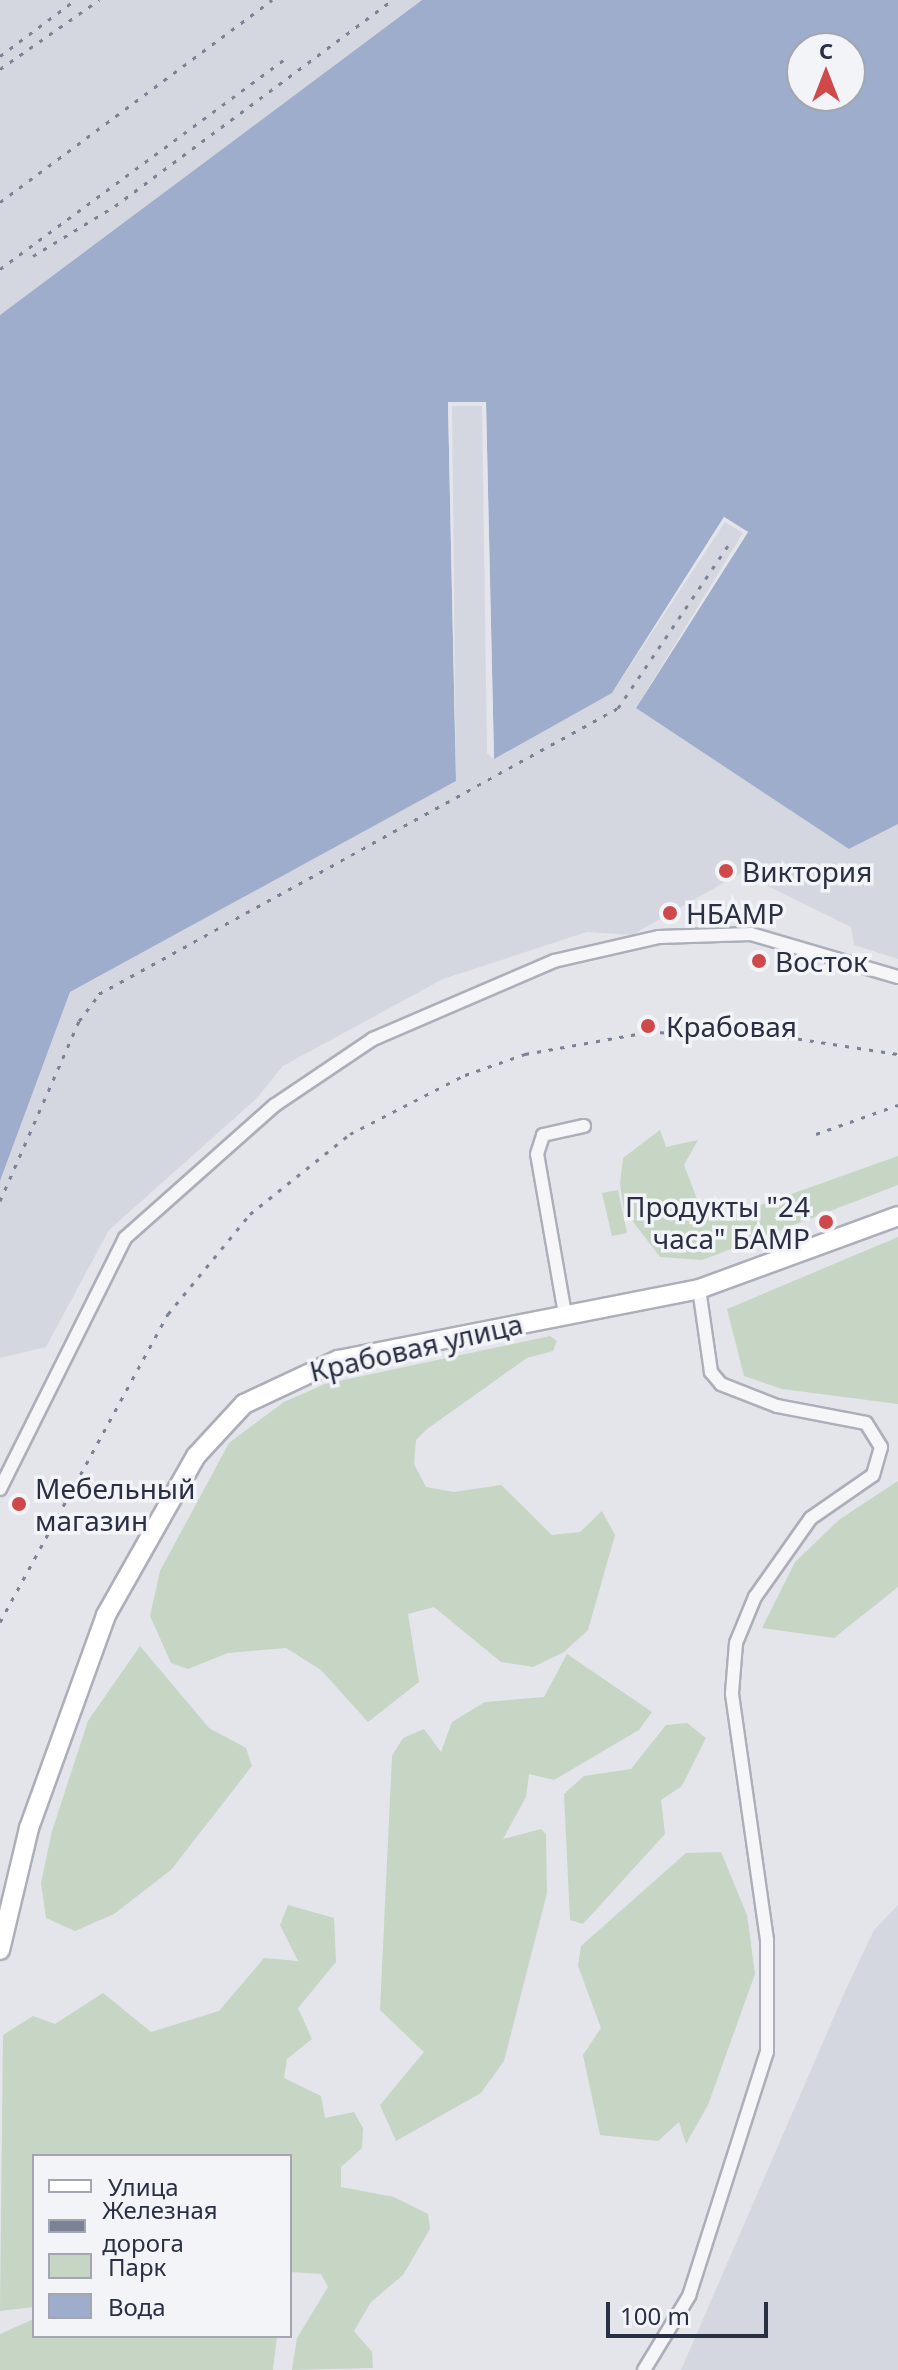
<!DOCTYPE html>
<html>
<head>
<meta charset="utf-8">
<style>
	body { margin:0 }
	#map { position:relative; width:898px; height:2370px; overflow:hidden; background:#e3e5eb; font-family:"Noto Sans",sans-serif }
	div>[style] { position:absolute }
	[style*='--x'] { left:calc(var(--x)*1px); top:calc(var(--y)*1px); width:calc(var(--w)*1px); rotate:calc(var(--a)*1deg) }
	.built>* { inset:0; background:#d5d7e0 }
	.green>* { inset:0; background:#c6d5c4 }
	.water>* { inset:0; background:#9eadcb }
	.pier>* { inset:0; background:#e3e5eb }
	.roads { filter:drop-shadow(2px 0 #acafb9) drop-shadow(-2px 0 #acafb9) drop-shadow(0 2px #acafb9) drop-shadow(0 -2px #acafb9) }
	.street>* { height:12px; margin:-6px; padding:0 6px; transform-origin:6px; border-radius:6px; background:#f6f6f9 }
	.primary>* { height:18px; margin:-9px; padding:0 9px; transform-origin:9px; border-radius:9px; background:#fff }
	.rail>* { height:3px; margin-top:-1.5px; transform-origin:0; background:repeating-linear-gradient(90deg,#7c8295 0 4px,transparent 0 12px) }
	.dots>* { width:22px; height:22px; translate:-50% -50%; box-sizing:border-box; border:4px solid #f3f4f8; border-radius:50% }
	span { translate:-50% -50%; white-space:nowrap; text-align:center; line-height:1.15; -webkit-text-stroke:7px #f3f4f8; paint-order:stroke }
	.poi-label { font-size:28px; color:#2a3043 }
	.left { translate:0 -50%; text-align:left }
	.right { translate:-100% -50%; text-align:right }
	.street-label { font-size:28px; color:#2a3043 }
	.legend { position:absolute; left:32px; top:2154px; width:260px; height:184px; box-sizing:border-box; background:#f3f4f8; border:2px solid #a3a6b0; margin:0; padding:10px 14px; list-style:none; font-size:24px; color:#2a3043 }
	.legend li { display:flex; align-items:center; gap:16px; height:40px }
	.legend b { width:40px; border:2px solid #a3a6b0 }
	.north { position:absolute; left:786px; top:32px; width:80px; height:80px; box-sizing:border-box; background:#f3f4f8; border:2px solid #a3a6b0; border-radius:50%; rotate:0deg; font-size:22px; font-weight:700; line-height:32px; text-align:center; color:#2a3043 }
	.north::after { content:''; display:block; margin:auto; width:28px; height:36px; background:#cf494a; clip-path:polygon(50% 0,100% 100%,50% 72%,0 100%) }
	.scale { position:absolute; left:606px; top:2302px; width:162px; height:36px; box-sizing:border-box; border:4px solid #2a3043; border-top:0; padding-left:10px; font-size:24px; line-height:28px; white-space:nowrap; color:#2a3043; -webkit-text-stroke:6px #f3f4f8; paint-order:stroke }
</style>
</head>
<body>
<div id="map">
	<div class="built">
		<div style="clip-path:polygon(0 0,422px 0,0 315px)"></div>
		<div style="clip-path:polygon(448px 402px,486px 402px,612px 693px,724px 517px,748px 532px,849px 849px,898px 824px,898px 959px,854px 945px,851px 927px,741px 873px,632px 935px,587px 932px,443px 979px,283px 1066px,257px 1098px,109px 1230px,46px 1347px,0 1358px,0 1181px,70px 992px,456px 781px)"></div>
		<div style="clip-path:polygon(898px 1905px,898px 2370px,681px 2370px,846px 1989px,874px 1930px)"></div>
	</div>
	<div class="green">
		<div style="clip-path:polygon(660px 1130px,666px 1147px,698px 1140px,684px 1165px,702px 1212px,721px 1219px,898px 1156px,898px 1185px,702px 1260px,660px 1257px,624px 1210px,620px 1184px,623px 1158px)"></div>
		<div style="clip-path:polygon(618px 1190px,627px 1233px,612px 1236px,602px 1193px)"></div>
		<div style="clip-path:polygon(898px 1237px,898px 1404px,782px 1389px,744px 1376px,727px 1309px)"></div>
		<div style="clip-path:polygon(550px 1336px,557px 1341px,553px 1351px,527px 1358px,427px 1429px,416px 1440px,414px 1464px,426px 1487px,454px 1492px,501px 1485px,552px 1535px,580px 1532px,602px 1511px,615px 1535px,588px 1630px,564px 1652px,533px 1667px,501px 1662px,434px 1607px,408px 1614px,419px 1682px,368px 1722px,321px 1670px,286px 1648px,228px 1653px,188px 1669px,171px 1663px,150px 1616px,160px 1571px,229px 1443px,284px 1402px,325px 1384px)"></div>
		<div style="clip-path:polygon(898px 1481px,898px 1587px,834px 1638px,762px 1628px,795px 1562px,840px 1519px)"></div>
		<div style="clip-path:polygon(140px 1646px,209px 1728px,246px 1748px,252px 1766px,171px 1870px,114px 1914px,75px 1931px,46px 1918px,41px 1883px,52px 1831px,88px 1721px)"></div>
		<div style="clip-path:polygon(567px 1654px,652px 1712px,639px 1730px,554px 1780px,529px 1774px,526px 1797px,503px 1839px,541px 1829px,546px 1834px,547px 1893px,504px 2061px,481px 2093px,396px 2141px,380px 2105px,424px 2052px,380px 2010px,392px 1756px,403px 1738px,424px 1729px,441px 1752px,452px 1722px,485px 1702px,544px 1697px)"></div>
		<div style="clip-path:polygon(687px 1723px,706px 1738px,682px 1786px,661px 1800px,665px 1834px,583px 1924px,570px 1920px,564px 1794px,584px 1776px,631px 1769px,666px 1725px)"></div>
		<div style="clip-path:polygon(721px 1852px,747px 1915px,755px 1974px,708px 2105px,686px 2144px,679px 2122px,658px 2141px,600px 2135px,583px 2055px,601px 2028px,578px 1966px,581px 1946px,686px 1853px)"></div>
		<div style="clip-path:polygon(288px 1905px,334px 1918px,336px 1962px,298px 2008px,312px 2039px,287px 2059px,284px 2078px,321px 2096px,325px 2118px,354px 2112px,363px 2128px,362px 2148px,341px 2167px,341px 2187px,394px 2197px,428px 2214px,430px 2229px,403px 2275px,371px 2302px,354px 2331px,372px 2352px,373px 2368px,292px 2370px,297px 2338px,328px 2287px,321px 2274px,290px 2272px,290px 2156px,34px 2156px,34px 2307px,0 2311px,3px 2035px,33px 2016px,55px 2024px,103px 1993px,151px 2032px,219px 2011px,264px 1958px,298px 1961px,280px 1925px)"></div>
		<div style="clip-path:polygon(34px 2319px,34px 2336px,277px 2336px,273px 2370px,0 2370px,0 2334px)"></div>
	</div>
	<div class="water">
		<div style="clip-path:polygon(evenodd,422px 0,898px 0,898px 824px,849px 849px,636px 708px,748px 532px,724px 517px,612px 693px,494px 759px,486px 403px,448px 402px,456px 781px,70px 992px,0 1181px,0 315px,422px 0,802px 48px,850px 48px,850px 96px,802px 96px,802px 48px)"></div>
	</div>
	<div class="pier">
		<div style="clip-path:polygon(448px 402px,486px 402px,494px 759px,487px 753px,482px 406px,452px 406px,456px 781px)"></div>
		<div style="clip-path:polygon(724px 517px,748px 532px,636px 708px,743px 533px,725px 522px,612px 693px)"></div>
	</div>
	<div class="roads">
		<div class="street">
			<div style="--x:565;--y:1314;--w:162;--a:-99.9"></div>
			<div style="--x:537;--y:1154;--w:20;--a:-72"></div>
			<div style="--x:543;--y:1135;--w:42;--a:-12.4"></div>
			<div style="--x:0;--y:1489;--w:280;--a:-63.5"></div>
			<div style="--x:125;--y:1238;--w:200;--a:-41.6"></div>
			<div style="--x:275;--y:1105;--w:118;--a:-34"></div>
			<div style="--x:373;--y:1039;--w:197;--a:-23.3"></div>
			<div style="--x:554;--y:961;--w:108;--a:-12.9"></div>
			<div style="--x:659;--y:937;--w:92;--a:-1.9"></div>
			<div style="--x:751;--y:934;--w:153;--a:16.3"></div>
			<div style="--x:644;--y:2370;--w:87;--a:-58.7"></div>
			<div style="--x:689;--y:2296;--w:256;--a:-72.3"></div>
			<div style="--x:767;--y:2052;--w:112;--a:-90"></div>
			<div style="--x:767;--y:1940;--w:249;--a:-98.1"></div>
			<div style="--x:732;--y:1693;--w:50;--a:-85.4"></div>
			<div style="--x:736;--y:1643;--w:50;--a:-67.6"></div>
			<div style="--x:755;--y:1597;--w:97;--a:-54.7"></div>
			<div style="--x:811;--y:1518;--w:75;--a:-34.7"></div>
			<div style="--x:873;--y:1475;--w:29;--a:-74"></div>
			<div style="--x:881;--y:1447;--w:28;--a:-122"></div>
			<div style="--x:866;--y:1423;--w:91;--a:-169.2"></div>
			<div style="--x:777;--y:1406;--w:60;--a:-158.6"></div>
			<div style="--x:721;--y:1384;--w:16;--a:-130"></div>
			<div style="--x:711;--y:1372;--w:84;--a:-98.2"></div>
		</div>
		<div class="primary">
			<div style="--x:0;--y:1950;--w:125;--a:-76.6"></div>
			<div style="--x:29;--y:1828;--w:226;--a:-70.1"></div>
			<div style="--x:106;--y:1615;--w:183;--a:-60.5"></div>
			<div style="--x:196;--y:1456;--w:71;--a:-47.3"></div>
			<div style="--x:244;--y:1404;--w:104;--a:-25.1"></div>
			<div style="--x:338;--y:1360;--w:368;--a:-11.1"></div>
			<div style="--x:699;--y:1289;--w:212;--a:-20.1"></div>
		</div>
	</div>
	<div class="rail">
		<div style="--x:0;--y:56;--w:94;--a:-36.7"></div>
		<div style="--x:0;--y:69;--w:121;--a:-34.9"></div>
		<div style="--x:0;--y:202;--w:339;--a:-36.6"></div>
		<div style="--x:33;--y:256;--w:96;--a:-31.4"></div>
		<div style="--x:115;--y:206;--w:345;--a:-36.6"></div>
		<div style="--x:0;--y:269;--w:354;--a:-36.4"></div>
		<div style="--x:816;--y:1134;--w:87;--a:-19.5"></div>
		<div style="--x:0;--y:1201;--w:197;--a:-66.3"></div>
		<div style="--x:79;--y:1021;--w:34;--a:-53"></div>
		<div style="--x:99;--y:994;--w:593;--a:-28.86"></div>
		<div style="--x:618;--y:708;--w:198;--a:-55.9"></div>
		<div style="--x:0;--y:1622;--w:351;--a:-61.4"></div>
		<div style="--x:168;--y:1314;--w:129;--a:-50.6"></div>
		<div style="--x:250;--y:1214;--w:128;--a:-38.7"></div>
		<div style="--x:350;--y:1134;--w:129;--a:-27.2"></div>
		<div style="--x:465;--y:1075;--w:64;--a:-19.3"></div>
		<div style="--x:525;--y:1054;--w:125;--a:-10.1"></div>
		<div style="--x:648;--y:1032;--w:126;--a:1.4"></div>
		<div style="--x:774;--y:1035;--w:125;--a:8.7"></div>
	</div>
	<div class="dots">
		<div style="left:726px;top:871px;background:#cf494a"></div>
		<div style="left:670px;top:913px;background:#cf494a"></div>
		<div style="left:759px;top:961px;background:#cf494a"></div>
		<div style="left:648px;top:1026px;background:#cf494a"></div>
		<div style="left:826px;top:1222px;background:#cf494a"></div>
		<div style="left:19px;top:1504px;background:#cf494a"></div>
	</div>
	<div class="poi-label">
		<span class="left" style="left:742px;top:871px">Виктория</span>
		<span class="left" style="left:686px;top:913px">НБАМР</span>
		<span class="left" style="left:775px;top:961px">Восток</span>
		<span class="left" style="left:666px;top:1026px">Крабовая</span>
		<span class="right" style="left:810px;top:1222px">Продукты "24<br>часа" БАМР</span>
		<span class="left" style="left:35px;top:1504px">Мебельный<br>магазин</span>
	</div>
	<div class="street-label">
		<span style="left:416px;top:1347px;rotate:-13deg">Крабовая улица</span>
	</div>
	<ul class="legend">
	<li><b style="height:10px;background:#fff"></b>Улица</li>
	<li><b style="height:10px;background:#7c8295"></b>Железная дорога</li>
	<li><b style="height:22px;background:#c6d5c4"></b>Парк</li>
	<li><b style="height:22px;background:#9eadcb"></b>Вода</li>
	</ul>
	<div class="north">С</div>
	<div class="scale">100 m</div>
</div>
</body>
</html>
